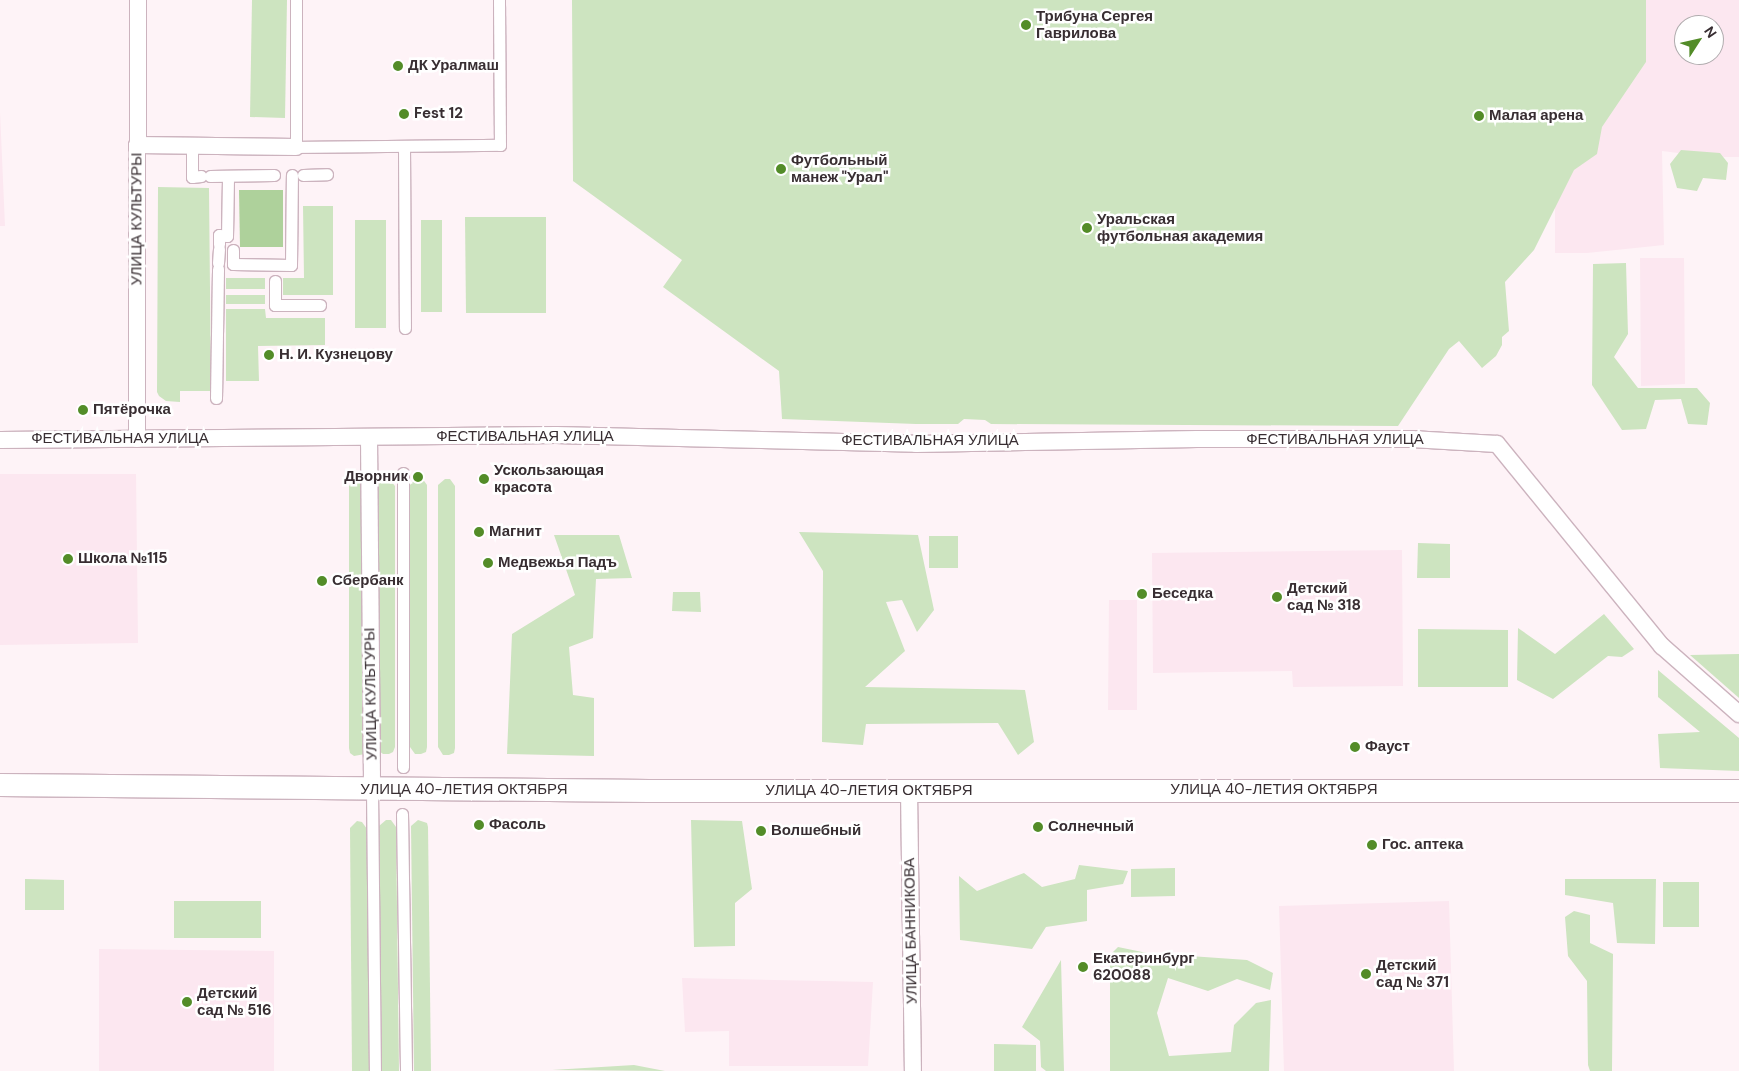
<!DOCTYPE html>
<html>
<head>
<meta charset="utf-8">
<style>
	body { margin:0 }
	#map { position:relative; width:1739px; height:1071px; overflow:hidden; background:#fef3f7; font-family:"DM Sans",sans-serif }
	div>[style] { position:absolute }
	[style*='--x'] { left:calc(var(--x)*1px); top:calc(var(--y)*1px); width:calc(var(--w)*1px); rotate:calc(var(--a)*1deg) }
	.built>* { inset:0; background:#fce7f0 }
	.green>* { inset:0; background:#cde4c0 }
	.water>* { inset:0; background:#aed19b }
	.roads { filter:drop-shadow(1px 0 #ccb3be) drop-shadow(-1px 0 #ccb3be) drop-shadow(0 1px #ccb3be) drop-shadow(0 -1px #ccb3be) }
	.pedestrian>* { height:11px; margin:-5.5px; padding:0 5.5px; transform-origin:5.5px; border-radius:5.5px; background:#fff }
	.minor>* { height:16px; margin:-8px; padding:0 8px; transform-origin:8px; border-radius:8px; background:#fff }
	.secondary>* { height:22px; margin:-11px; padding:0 11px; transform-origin:11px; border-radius:11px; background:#fff }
	.dots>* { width:14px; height:14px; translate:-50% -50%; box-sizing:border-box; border:2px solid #fff; border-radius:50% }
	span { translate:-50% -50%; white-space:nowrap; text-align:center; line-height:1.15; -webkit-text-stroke:5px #fff; paint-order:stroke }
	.poi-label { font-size:15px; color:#382e32; font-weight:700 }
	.left { translate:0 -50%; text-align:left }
	.right { translate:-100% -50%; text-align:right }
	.street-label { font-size:15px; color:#382e32 }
	.north { position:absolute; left:1674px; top:15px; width:50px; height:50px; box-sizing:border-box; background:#fff; border:1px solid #afabad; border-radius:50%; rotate:55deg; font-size:14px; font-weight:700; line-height:20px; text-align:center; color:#382e32 }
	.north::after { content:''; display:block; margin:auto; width:18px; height:22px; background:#538c28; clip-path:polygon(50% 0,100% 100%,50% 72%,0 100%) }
</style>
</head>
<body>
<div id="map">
	<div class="built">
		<div style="clip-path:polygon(evenodd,1646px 0,1739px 0,1739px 157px,1711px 157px,1662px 151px,1664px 245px,1587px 253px,1555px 253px,1555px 196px,1646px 62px,1646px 0,1684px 25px,1714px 25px,1714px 55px,1684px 55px,1684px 25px)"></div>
		<div style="clip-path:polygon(0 112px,5px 226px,0 226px)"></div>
		<div style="clip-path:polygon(1640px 258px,1684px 258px,1685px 384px,1641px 386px)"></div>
		<div style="clip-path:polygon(0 474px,136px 474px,138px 643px,0 645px)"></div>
		<div style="clip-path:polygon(1402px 550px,1403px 686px,1293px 687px,1292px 671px,1153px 673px,1152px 553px)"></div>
		<div style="clip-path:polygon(1109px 600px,1137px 600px,1137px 710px,1108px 710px)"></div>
		<div style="clip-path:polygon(1449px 901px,1454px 1071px,1284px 1071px,1279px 906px)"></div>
		<div style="clip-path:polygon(99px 949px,274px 951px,274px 1071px,99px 1071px)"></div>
		<div style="clip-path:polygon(682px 978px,873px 982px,868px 1066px,729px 1066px,729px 1031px,685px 1032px)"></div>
	</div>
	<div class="green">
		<div style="clip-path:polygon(252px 0,287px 0,285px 118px,250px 117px)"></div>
		<div style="clip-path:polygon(572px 0,1646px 0,1646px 62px,1602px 127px,1597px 154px,1574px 170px,1534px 250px,1505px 282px,1509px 331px,1502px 337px,1502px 345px,1496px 356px,1482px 368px,1459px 341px,1449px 349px,1398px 426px,991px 424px,985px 420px,964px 419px,958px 424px,916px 424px,782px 419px,779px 371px,663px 287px,682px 260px,573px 181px)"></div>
		<div style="clip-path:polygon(1681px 150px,1720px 153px,1728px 163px,1726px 180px,1703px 178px,1697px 191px,1677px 188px,1670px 164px)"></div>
		<div style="clip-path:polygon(158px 187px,209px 188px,211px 391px,180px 391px,180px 402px,166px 401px,159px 396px,157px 392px)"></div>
		<div style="clip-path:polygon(303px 206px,333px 206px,333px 295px,283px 295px,283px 278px,304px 278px)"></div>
		<div style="clip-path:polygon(465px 217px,546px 217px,546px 313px,466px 313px)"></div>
		<div style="clip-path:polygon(355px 220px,386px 220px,386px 328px,355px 328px)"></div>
		<div style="clip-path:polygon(421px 220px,442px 220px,442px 312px,421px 312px)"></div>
		<div style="clip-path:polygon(1626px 263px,1628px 334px,1614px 357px,1638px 388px,1697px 388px,1710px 403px,1707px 425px,1688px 424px,1681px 399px,1655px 400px,1646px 429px,1622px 430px,1592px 385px,1593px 264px)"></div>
		<div style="clip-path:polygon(226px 278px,265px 278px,265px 289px,226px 289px)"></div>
		<div style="clip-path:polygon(226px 295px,265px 295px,265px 304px,226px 304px)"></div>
		<div style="clip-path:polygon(226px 309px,265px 309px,266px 318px,325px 318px,325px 345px,258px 346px,259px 381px,226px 381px)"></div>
		<div style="clip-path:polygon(384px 478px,389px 479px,395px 486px,395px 747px,393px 752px,389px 754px,383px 754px,379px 751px,378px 747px,378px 485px)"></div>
		<div style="clip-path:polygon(417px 478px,422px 478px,427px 485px,427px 747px,426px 752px,421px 754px,415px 754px,410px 747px,410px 485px)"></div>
		<div style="clip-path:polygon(445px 479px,450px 479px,455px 486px,455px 748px,454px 753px,449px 755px,443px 755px,438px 747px,438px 485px)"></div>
		<div style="clip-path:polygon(356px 480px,365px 483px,365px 754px,354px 756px,350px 753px,349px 748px,349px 486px)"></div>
		<div style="clip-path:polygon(799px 532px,918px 535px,934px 610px,917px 632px,902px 600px,886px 602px,905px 651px,865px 687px,1025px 690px,1034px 742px,1018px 755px,998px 723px,866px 724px,863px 745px,822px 742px,823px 571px)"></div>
		<div style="clip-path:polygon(554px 535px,619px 535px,632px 578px,596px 579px,593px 638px,569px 647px,573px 695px,594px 698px,594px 756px,507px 754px,512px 634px,575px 595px)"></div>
		<div style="clip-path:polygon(929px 536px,958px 536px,958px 568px,929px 568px)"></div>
		<div style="clip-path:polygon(1418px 543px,1450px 544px,1450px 578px,1417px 578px)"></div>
		<div style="clip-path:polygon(673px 592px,700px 592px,701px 612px,672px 611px)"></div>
		<div style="clip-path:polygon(1604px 614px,1634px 649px,1622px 657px,1608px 656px,1553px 699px,1517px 680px,1518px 628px,1555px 654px)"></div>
		<div style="clip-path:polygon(1418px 629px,1508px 630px,1508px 687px,1418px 687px)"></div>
		<div style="clip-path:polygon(1739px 654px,1739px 698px,1690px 655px)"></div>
		<div style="clip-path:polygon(1658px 670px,1739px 738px,1739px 771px,1660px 768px,1658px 734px,1700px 732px,1658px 697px)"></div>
		<div style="clip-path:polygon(386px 820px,391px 820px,396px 827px,399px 1071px,382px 1071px,379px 826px)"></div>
		<div style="clip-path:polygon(418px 820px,427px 823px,428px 827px,431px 1071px,414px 1071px,411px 826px)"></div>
		<div style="clip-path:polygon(691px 820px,742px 821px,752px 889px,735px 903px,735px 946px,694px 947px)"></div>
		<div style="clip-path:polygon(357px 821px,362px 822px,367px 829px,369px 1071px,352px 1071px,350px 828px)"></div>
		<div style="clip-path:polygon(1079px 865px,1128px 871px,1123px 884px,1087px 890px,1087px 921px,1046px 927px,1032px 949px,960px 940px,959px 876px,977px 891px,1024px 873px,1042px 887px,1075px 879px)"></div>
		<div style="clip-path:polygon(1175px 868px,1175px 896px,1131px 897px,1131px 869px)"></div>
		<div style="clip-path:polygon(25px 879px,64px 880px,64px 910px,25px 910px)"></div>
		<div style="clip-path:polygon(1565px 879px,1656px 879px,1655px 944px,1617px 943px,1613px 903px,1565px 895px)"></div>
		<div style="clip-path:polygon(1663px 882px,1699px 882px,1699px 927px,1663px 927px)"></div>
		<div style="clip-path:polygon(174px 901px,261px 901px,261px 938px,174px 938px)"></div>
		<div style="clip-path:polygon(1574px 911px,1590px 915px,1590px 943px,1613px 954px,1612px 1071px,1590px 1071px,1588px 1065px,1587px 981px,1568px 956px,1565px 917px)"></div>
		<div style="clip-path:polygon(1118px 947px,1147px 953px,1247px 960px,1273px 973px,1270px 990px,1237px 979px,1208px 991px,1168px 978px,1157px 1013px,1169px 1056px,1231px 1052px,1234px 1025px,1256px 1003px,1271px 1000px,1269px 1071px,1110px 1071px,1110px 955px)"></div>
		<div style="clip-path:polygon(1061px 960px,1064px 1071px,1046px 1071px,1041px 1067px,1040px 1041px,1022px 1027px)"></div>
		<div style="clip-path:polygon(994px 1044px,1036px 1045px,1036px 1071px,994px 1071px)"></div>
		<div style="clip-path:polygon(634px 1065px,665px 1071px,552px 1070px)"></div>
	</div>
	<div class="water">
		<div style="clip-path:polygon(239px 190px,283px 190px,283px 247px,240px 247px)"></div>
	</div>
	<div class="roads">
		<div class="pedestrian">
			<div style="--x:296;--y:0;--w:147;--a:90"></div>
			<div style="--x:296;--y:147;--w:204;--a:-0.6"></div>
			<div style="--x:500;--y:145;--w:145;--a:-90.4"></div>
			<div style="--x:192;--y:145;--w:32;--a:90"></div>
			<div style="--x:192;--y:177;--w:9;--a:-6"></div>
			<div style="--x:404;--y:146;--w:182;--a:89.7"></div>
			<div style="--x:303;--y:175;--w:24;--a:-2"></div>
			<div style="--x:210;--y:176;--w:64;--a:-0.9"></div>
			<div style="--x:219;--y:244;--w:9;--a:-90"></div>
			<div style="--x:219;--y:235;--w:8;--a:7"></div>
			<div style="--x:227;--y:236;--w:60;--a:-89"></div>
			<div style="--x:233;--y:250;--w:14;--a:90"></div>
			<div style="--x:233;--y:264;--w:58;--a:1"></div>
			<div style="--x:291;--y:265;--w:90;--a:-89.4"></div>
			<div style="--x:218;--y:263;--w:14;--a:-86"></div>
			<div style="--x:275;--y:281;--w:24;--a:90"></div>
			<div style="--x:275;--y:305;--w:45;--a:0"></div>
			<div style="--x:216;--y:398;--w:129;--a:-89.1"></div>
			<div style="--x:403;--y:767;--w:294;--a:-90"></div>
			<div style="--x:372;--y:790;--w:281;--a:89.4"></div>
			<div style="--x:402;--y:814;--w:257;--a:89.1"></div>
		</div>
		<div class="minor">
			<div style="--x:137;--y:145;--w:159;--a:0.7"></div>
			<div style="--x:369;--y:437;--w:353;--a:89.5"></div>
			<div style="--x:137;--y:439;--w:439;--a:-89.9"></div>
			<div style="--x:0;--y:440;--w:556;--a:-0.52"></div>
			<div style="--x:556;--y:435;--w:360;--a:1.4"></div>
			<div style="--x:916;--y:444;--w:281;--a:-1"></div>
			<div style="--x:1197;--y:439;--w:214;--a:0"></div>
			<div style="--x:1411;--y:439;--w:86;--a:3.3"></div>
			<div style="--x:1497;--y:444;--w:261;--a:50.8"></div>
			<div style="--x:1662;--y:646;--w:103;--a:41.4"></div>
			<div style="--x:909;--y:790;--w:281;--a:89.2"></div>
		</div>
		<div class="secondary">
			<div style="--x:0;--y:785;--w:649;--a:0.53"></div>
			<div style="--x:649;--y:791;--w:1090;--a:0"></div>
		</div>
	</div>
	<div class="dots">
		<div style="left:1026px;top:25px;background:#538c28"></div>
		<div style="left:398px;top:66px;background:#538c28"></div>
		<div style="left:404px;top:114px;background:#538c28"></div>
		<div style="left:1479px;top:116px;background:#538c28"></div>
		<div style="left:781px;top:169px;background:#538c28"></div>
		<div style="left:1087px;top:228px;background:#538c28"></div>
		<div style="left:269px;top:355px;background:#538c28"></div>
		<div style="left:83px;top:410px;background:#538c28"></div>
		<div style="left:418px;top:477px;background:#538c28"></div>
		<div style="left:484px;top:479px;background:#538c28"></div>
		<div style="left:479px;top:532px;background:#538c28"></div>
		<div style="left:68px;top:559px;background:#538c28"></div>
		<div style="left:488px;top:563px;background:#538c28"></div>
		<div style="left:322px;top:581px;background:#538c28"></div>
		<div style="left:1142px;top:594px;background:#538c28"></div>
		<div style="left:1277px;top:597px;background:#538c28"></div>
		<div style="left:1355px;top:747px;background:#538c28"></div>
		<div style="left:479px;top:825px;background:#538c28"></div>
		<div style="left:1038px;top:827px;background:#538c28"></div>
		<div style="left:761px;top:831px;background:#538c28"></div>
		<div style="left:1372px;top:845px;background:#538c28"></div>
		<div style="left:1083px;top:967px;background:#538c28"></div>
		<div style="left:1366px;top:974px;background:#538c28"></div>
		<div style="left:187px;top:1002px;background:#538c28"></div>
	</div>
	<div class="poi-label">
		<span class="left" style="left:1036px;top:25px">Трибуна Сергея<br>Гаврилова</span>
		<span class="left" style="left:408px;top:66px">ДК Уралмаш</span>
		<span class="left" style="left:414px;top:114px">Fest 12</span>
		<span class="left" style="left:1489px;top:116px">Малая арена</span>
		<span class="left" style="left:791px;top:169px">Футбольный<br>манеж "Урал"</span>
		<span class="left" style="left:1097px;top:228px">Уральская<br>футбольная академия</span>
		<span class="left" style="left:279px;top:355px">Н. И. Кузнецову</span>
		<span class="left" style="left:93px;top:410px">Пятёрочка</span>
		<span class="left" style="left:494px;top:479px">Ускользающая<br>красота</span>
		<span class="right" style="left:408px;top:477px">Дворник</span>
		<span class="left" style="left:489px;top:532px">Магнит</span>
		<span class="left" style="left:78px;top:559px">Школа №115</span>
		<span class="left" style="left:498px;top:563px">Медвежья Падъ</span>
		<span class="left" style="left:332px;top:581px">Сбербанк</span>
		<span class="left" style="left:1287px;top:597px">Детский<br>сад № 318</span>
		<span class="left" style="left:1152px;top:594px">Беседка</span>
		<span class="left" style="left:1365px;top:747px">Фауст</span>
		<span class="left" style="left:489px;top:825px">Фасоль</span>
		<span class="left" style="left:1048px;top:827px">Солнечный</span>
		<span class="left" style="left:771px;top:831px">Волшебный</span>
		<span class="left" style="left:1382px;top:845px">Гос. аптека</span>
		<span class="left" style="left:1093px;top:967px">Екатеринбург<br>620088</span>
		<span class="left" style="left:1376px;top:974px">Детский<br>сад № 371</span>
		<span class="left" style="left:197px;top:1002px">Детский<br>сад № 516</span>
	</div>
	<div class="street-label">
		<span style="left:137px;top:219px;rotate:-90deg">УЛИЦА КУЛЬТУРЫ</span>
		<span style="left:525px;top:437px">ФЕСТИВАЛЬНАЯ УЛИЦА</span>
		<span style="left:120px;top:439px">ФЕСТИВАЛЬНАЯ УЛИЦА</span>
		<span style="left:1335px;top:440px">ФЕСТИВАЛЬНАЯ УЛИЦА</span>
		<span style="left:930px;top:441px">ФЕСТИВАЛЬНАЯ УЛИЦА</span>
		<span style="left:371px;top:694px;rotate:-91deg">УЛИЦА КУЛЬТУРЫ</span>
		<span style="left:464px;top:790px">УЛИЦА 40-ЛЕТИЯ ОКТЯБРЯ</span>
		<span style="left:1274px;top:790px">УЛИЦА 40-ЛЕТИЯ ОКТЯБРЯ</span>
		<span style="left:869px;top:791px">УЛИЦА 40-ЛЕТИЯ ОКТЯБРЯ</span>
		<span style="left:911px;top:931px;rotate:-91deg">УЛИЦА БАННИКОВА</span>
	</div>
	<div class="north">N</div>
</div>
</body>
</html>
